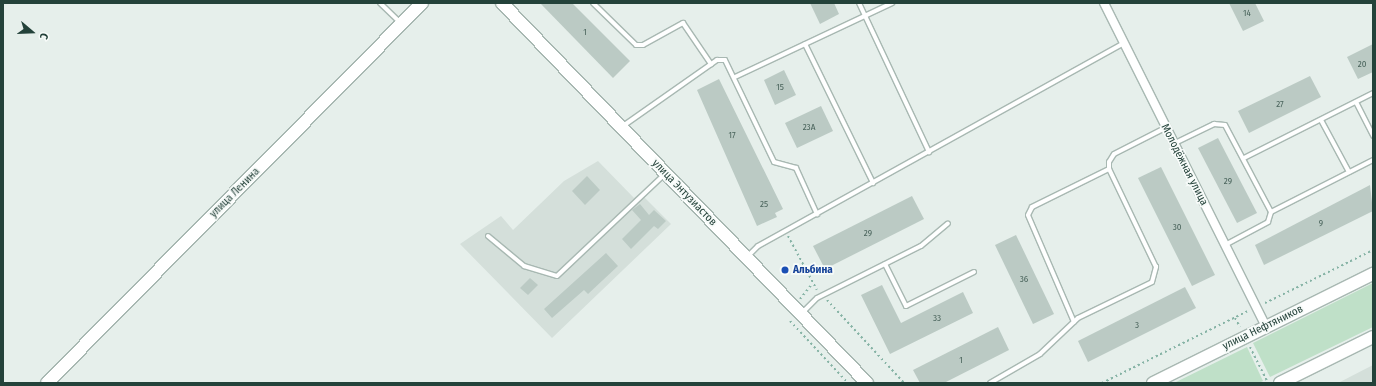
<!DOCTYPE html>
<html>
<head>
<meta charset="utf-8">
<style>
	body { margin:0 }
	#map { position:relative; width:1376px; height:386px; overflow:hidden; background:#e6efeb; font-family:"Fira Sans Condensed",sans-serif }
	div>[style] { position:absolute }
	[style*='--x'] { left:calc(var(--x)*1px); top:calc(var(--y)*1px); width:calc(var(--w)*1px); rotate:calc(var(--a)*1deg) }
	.built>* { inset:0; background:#d4dfda }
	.green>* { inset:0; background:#bfe0c8 }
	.building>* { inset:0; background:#bbcac4 }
	.path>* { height:2px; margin-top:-1px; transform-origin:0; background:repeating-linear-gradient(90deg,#86b3a5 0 2px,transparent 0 5px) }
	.roads { filter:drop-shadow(1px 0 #a8b8b2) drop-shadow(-1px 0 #a8b8b2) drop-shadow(0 1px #a8b8b2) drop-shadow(0 -1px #a8b8b2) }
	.lane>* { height:4px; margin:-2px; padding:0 2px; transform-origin:2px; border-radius:2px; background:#fff }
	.street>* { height:8px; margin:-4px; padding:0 4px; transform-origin:4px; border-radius:4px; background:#fff }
	.secondary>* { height:12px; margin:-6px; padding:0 6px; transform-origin:6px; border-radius:6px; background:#fff }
	.dots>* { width:11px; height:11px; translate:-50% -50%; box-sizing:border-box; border:2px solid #f7fbf9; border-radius:50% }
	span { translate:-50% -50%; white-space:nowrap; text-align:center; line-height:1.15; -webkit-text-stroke:3.5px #f7fbf9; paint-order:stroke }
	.number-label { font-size:9px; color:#4a645c }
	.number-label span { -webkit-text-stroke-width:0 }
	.street-label { font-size:11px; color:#24423a }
	.transit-label { font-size:11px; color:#164399; font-weight:700 }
	.left { translate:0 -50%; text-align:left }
	.frame { position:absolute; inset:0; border:4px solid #24423a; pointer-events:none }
	.north { position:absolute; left:12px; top:12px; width:40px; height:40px; -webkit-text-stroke:3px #f7fbf9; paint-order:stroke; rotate:109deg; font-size:11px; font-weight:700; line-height:16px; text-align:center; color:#24423a }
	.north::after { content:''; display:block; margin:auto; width:14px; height:18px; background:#24423a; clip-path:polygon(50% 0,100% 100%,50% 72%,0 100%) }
</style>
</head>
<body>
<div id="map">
	<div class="built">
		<div style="clip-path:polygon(598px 161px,634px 198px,640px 193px,671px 224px,552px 338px,460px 244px,501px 216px,513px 230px,564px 181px)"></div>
		<div style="clip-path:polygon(1373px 365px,1373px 383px,1338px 383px)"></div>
	</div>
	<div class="green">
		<div style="clip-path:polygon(1373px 283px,1373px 327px,1270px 377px,1253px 343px)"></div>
		<div style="clip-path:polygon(1247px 347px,1263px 381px,1259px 383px,1174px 383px)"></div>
	</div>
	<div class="building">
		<div style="clip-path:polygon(540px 3px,572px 3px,630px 61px,613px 78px)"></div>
		<div style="clip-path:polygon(810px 3px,834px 3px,839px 14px,820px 24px)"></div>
		<div style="clip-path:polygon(1229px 3px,1255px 3px,1264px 21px,1243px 31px)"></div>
		<div style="clip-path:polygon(1373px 44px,1373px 72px,1358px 79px,1347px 57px)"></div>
		<div style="clip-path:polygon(784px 70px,796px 95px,775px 105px,764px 80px)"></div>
		<div style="clip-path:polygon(1310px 76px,1321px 97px,1249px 133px,1238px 111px)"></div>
		<div style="clip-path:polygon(719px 79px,783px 209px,775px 213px,777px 217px,757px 226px,697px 90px)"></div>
		<div style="clip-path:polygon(821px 106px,833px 131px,797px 148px,785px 123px)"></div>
		<div style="clip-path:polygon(1218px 138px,1257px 213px,1237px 223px,1198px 148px)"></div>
		<div style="clip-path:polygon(1161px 167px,1215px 275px,1192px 286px,1138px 178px)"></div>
		<div style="clip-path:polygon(587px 176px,600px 190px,585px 205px,572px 191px)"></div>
		<div style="clip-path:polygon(1370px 185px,1373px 211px,1264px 265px,1255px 245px)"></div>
		<div style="clip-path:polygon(912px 196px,924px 219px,825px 269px,813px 246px)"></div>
		<div style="clip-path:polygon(640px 204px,649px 215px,654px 210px,666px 221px,658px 229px,654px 226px,631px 249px,622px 239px,641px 220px,632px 210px)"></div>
		<div style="clip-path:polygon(1016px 235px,1054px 314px,1033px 324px,995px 245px)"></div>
		<div style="clip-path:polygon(606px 253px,618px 266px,588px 294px,584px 290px,552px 318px,544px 309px)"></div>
		<div style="clip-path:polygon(530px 278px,538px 285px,528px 295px,520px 288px)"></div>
		<div style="clip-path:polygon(882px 285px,901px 323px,963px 292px,973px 313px,890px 354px,861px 295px)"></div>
		<div style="clip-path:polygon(1185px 287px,1196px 308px,1088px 362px,1078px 341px)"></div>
		<div style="clip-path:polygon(998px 327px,1009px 350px,944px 383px,920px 383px,913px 370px)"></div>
	</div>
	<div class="path">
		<div style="--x:788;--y:236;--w:61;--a:61.8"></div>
		<div style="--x:800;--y:299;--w:19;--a:-51"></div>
		<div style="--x:827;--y:300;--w:113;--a:47.1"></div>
		<div style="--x:1265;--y:303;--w:120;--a:-26.1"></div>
		<div style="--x:1235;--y:318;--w:10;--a:61"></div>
		<div style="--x:790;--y:321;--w:85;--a:46.9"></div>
		<div style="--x:1250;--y:347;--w:40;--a:63.4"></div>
		<div style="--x:1102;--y:383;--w:163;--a:-26.3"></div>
	</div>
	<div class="roads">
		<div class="lane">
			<div style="--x:380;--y:3;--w:29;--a:44"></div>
			<div style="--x:593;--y:3;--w:60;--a:44.3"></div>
			<div style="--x:636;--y:45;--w:7;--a:0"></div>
			<div style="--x:643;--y:45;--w:46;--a:-28.8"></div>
			<div style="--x:683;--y:23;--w:50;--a:55.7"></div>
			<div style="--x:859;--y:3;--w:165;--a:64.8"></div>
			<div style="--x:805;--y:44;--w:155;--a:63.9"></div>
			<div style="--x:735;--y:77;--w:174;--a:-25.2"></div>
			<div style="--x:1356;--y:102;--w:38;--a:63"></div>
			<div style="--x:1321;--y:120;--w:59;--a:61.7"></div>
			<div style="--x:623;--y:126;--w:115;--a:-35.1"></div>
			<div style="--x:717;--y:60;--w:8;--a:0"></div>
			<div style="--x:725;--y:60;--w:113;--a:64.3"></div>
			<div style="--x:774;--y:162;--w:23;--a:15"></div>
			<div style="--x:796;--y:168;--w:51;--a:65.5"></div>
			<div style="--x:1173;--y:144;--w:46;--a:-26"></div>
			<div style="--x:1214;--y:124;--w:11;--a:5"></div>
			<div style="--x:1225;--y:125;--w:98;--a:62.1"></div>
			<div style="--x:1244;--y:158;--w:144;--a:-26.7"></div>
			<div style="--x:488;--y:236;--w:47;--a:39.8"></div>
			<div style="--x:524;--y:266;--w:34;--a:17"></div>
			<div style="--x:557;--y:276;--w:149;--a:-43.4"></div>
			<div style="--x:1225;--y:245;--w:49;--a:-28.1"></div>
			<div style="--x:1268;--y:222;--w:10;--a:-73"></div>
			<div style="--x:1271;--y:212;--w:114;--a:-27"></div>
			<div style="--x:748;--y:256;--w:14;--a:-45"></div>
			<div style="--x:758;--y:246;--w:417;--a:-29"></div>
			<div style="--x:885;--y:264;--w:47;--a:63.4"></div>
			<div style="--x:906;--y:306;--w:76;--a:-26.6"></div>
			<div style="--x:802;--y:313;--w:21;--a:-45"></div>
			<div style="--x:817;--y:298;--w:116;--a:-26.6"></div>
			<div style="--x:921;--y:246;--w:35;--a:-40"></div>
			<div style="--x:1074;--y:322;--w:116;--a:-113.3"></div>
			<div style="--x:1028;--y:215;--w:9;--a:-63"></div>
			<div style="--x:1032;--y:207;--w:86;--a:-26.3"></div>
			<div style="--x:990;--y:383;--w:58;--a:-30.1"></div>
			<div style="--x:1040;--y:354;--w:52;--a:-43.5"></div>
			<div style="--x:1078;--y:318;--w:82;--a:-25.9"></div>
			<div style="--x:1152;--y:282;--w:16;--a:-75"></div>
			<div style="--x:1156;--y:267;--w:109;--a:-115.6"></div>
			<div style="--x:1109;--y:169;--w:7;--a:-90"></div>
			<div style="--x:1109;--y:162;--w:9;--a:-58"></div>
			<div style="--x:1114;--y:154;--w:57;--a:-27"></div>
		</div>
		<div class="street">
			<div style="--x:1104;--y:3;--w:362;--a:63.4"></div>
		</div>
		<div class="secondary">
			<div style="--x:502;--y:3;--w:527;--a:46.15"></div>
			<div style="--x:47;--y:383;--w:534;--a:-45.38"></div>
			<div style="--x:1153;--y:383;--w:246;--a:-26.4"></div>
			<div style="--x:1280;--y:383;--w:104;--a:-26.3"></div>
		</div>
	</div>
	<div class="dots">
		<div style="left:785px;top:270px;background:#1a4fb4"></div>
	</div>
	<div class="number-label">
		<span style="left:1247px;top:13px">14</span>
		<span style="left:585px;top:32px">1</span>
		<span style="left:1362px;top:64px">20</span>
		<span style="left:780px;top:87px">15</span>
		<span style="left:1280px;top:104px">27</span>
		<span style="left:809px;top:127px">23А</span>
		<span style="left:732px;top:135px">17</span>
		<span style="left:1228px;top:181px">29</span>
		<span style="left:764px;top:204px">25</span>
		<span style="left:1321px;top:223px">9</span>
		<span style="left:1177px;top:227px">30</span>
		<span style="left:868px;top:233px">29</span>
		<span style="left:1024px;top:279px">36</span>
		<span style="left:937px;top:318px">33</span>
		<span style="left:1137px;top:325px">3</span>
		<span style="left:961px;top:360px">1</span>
	</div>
	<div class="street-label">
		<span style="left:1184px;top:165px;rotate:63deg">Молодёжная улица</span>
		<span style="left:235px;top:193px;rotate:-45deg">улица Ленина</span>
		<span style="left:684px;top:193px;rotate:46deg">улица Энтузиастов</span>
		<span style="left:1263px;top:328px;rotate:-26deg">улица Нефтяников</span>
	</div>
	<div class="transit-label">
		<span class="left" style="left:793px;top:270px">Альбина</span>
	</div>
	<div class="frame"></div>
	<div class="north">С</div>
</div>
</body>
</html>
